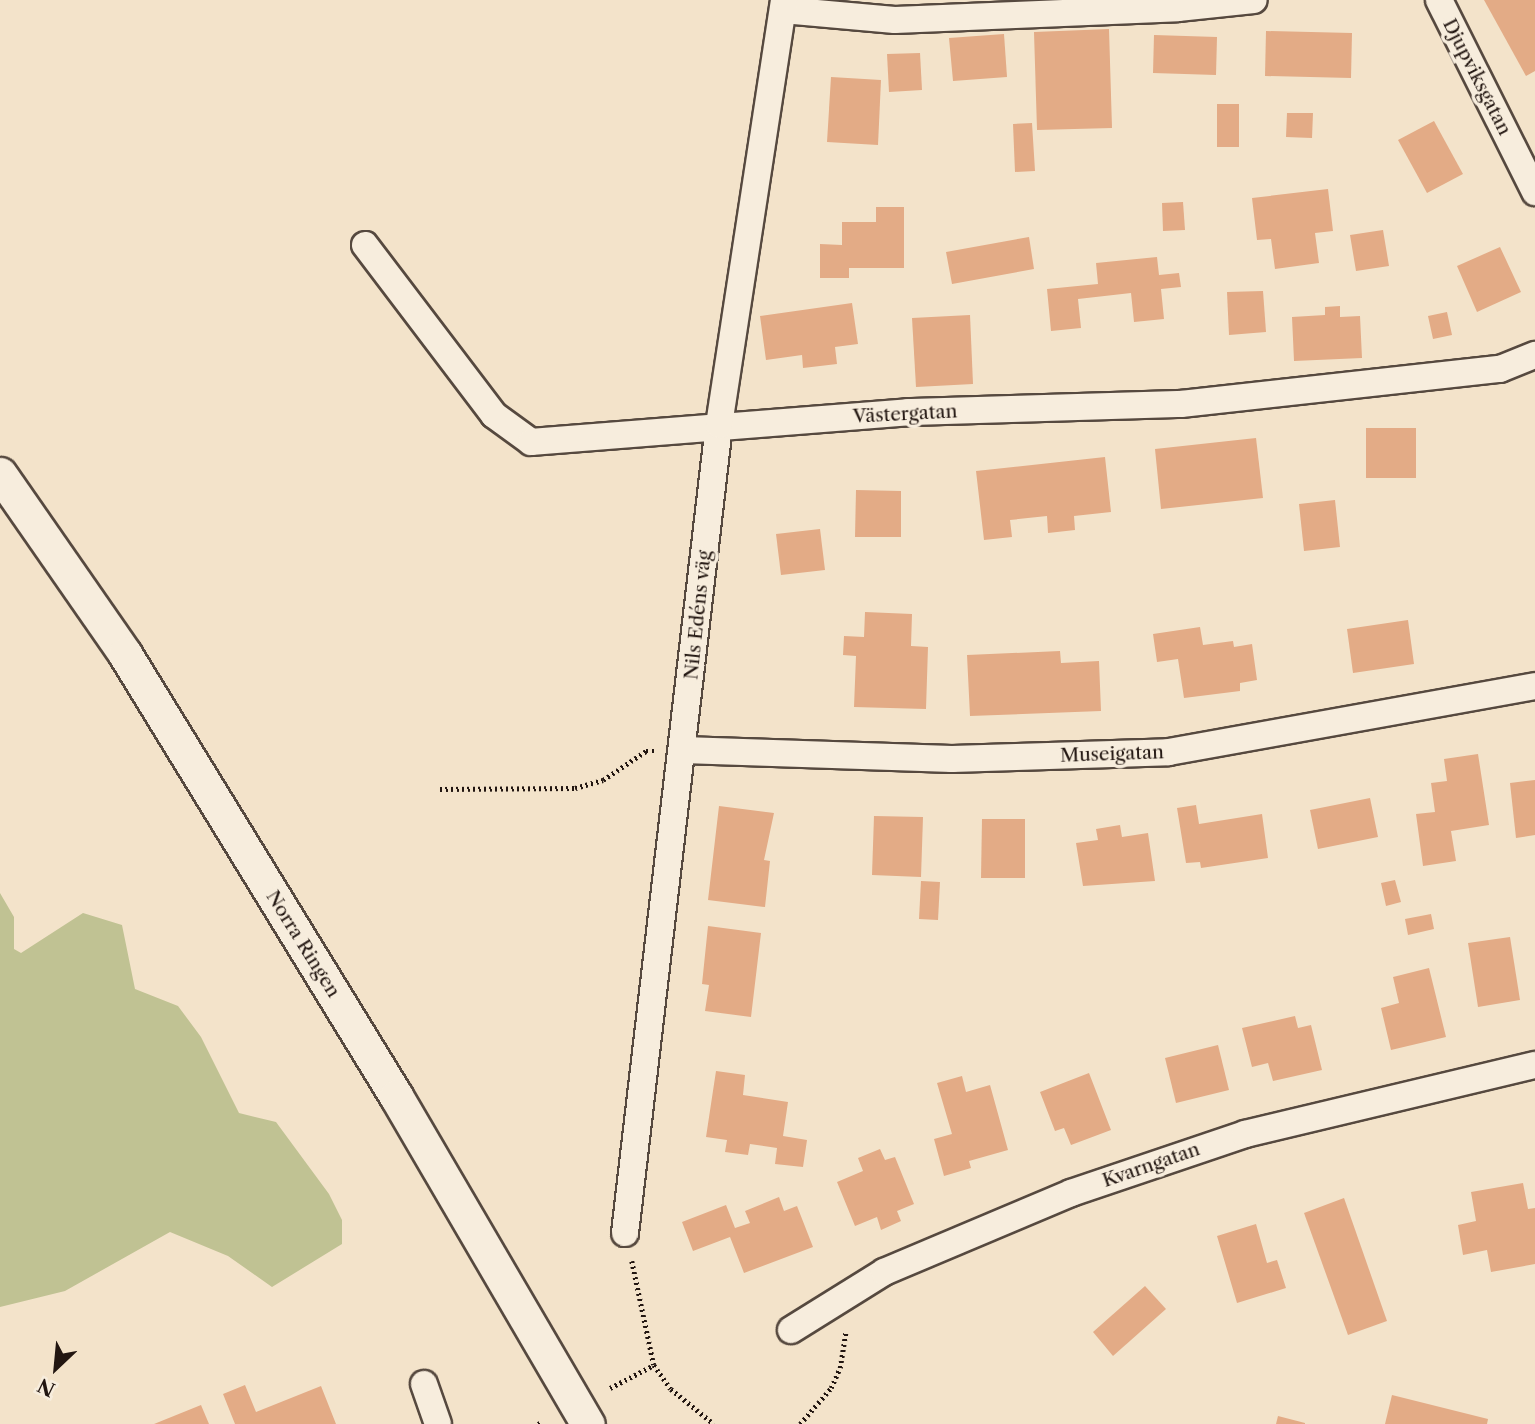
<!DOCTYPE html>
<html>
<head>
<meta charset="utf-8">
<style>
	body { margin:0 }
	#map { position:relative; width:1535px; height:1424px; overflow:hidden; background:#f3e3ca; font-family:"Libre Caslon Text",serif }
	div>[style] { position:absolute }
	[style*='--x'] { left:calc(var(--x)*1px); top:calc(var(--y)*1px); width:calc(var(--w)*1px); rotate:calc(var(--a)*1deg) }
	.green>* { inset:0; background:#c0c293 }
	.building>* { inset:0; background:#e3ab86 }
	.path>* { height:4.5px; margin-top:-2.25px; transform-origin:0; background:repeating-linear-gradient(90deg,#221611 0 2px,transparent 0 5.5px) }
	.roads { filter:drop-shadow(2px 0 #56493f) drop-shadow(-2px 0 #56493f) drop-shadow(0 2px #56493f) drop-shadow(0 -2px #56493f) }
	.minor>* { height:26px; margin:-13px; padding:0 13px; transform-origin:13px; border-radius:13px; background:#f7eddd }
	.tertiary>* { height:33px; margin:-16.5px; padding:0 16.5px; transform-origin:16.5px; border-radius:16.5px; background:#f7eddd }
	span { translate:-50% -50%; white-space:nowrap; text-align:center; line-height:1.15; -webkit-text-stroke:7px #f7eddd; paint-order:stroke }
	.street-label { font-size:19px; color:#221611 }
	.north { position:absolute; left:21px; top:1333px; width:70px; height:70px; -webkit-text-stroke:5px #f7eddd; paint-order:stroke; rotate:206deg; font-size:19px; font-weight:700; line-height:28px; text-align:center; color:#221611 }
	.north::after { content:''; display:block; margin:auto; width:24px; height:32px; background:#221611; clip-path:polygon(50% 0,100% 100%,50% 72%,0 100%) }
</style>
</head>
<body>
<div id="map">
	<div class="green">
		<div style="clip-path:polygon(0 893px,14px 917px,14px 949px,21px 953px,83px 913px,122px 925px,135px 989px,178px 1006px,201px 1037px,239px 1113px,276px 1122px,329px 1194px,342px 1220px,342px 1244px,272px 1287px,228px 1256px,170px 1232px,65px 1291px,0 1307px)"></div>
	</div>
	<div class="building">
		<div style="clip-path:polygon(1484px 0,1535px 0,1535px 71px,1526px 76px)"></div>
		<div style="clip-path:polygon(1109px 29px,1112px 128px,1037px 130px,1034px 32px)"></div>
		<div style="clip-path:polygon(1266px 31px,1352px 33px,1351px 78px,1265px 76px)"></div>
		<div style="clip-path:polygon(1004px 34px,1007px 77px,953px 81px,949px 38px)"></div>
		<div style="clip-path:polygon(1154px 35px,1217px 37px,1216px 75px,1153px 73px)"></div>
		<div style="clip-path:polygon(920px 53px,922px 90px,889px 92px,887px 54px)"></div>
		<div style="clip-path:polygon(831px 77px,881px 80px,878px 145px,827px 142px)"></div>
		<div style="clip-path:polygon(1217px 104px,1239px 104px,1239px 147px,1217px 147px)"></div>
		<div style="clip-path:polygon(1287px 113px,1313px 113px,1312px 138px,1286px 137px)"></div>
		<div style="clip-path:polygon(1434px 121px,1463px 174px,1427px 193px,1398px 140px)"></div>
		<div style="clip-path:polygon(1032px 123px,1035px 171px,1015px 172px,1013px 124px)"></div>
		<div style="clip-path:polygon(1328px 189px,1333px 231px,1315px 233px,1319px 263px,1275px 269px,1271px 239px,1257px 240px,1252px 198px)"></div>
		<div style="clip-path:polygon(1183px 202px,1185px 230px,1163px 231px,1162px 203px)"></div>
		<div style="clip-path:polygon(876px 207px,904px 207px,904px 268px,849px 268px,849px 278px,820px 278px,820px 244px,842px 245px,842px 222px,876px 222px)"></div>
		<div style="clip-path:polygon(1383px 230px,1389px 266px,1356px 271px,1350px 235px)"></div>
		<div style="clip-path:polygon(1029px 237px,1034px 269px,952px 284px,946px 252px)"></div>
		<div style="clip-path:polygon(1500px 247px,1521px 292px,1477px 312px,1457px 266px)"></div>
		<div style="clip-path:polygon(1157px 257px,1159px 275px,1179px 273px,1181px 287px,1161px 289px,1164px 319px,1134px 322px,1131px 293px,1078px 299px,1081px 328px,1051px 331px,1047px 289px,1098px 284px,1096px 263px)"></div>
		<div style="clip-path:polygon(1263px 291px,1266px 332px,1229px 335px,1227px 292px)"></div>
		<div style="clip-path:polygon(852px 303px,858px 344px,835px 347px,837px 364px,803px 368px,802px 355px,766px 360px,760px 316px)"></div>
		<div style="clip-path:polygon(1340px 306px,1340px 317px,1360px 316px,1362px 358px,1294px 361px,1292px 317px,1325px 315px,1325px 307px)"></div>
		<div style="clip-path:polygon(1447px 312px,1452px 335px,1433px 339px,1428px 316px)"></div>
		<div style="clip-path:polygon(970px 315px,973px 384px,916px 387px,912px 318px)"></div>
		<div style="clip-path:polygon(1366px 428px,1416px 428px,1416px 478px,1366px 478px)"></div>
		<div style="clip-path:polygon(1256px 438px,1263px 498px,1161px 509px,1155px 449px)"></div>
		<div style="clip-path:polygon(1105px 457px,1111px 512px,1074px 516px,1075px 530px,1048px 533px,1047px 516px,1010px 520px,1012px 537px,984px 540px,976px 471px)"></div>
		<div style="clip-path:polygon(856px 490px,901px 491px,901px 537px,855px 537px)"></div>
		<div style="clip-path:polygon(1335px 500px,1340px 547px,1304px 551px,1299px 504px)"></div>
		<div style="clip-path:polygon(820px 529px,825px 570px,781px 575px,776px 534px)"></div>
		<div style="clip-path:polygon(865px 612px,912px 614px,911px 646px,928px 647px,926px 709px,854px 707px,856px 656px,843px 655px,844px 636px,864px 637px)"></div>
		<div style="clip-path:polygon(1408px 620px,1414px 664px,1353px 673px,1347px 629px)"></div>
		<div style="clip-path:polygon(1200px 627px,1203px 645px,1233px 641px,1234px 647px,1252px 644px,1257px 680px,1240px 683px,1240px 691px,1184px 698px,1178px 659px,1157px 662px,1153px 634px)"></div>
		<div style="clip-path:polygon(1060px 651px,1061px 663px,1099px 661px,1101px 711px,970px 716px,967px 655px)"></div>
		<div style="clip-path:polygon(1478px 754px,1489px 825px,1451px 831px,1456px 861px,1423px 866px,1416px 814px,1435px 812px,1431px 783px,1447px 781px,1444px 759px)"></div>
		<div style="clip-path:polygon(1535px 780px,1535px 835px,1516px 838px,1510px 783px)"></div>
		<div style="clip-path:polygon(1370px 798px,1378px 837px,1318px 849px,1310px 810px)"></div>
		<div style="clip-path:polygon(1196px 805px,1199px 824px,1262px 814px,1268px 858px,1201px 868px,1200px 862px,1186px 863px,1177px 808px)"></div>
		<div style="clip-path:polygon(719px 806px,774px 813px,764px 860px,770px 861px,765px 907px,708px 900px)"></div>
		<div style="clip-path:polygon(874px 816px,923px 817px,921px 877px,872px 875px)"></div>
		<div style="clip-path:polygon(982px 819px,1025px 819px,1025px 878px,981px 878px)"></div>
		<div style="clip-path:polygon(1120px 825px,1122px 837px,1148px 833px,1155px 881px,1083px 886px,1076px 843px,1098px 840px,1096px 829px)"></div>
		<div style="clip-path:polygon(1395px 880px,1401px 902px,1386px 906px,1381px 883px)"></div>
		<div style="clip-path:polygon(921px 881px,940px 882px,938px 920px,919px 919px)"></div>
		<div style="clip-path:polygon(1431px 914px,1434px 929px,1408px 935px,1405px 919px)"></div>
		<div style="clip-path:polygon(708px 926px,761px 933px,751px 1017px,705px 1011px,709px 985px,702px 984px)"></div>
		<div style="clip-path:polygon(1510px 937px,1520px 1000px,1478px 1007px,1468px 943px)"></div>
		<div style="clip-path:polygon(1429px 968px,1446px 1037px,1391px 1050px,1381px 1008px,1399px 1003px,1393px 977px)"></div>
		<div style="clip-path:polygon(1295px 1016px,1298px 1028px,1311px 1025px,1322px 1070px,1273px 1081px,1268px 1063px,1252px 1067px,1242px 1028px)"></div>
		<div style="clip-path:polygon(1218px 1045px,1229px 1090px,1176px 1103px,1165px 1058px)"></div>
		<div style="clip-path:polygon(716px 1071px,745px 1075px,743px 1095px,788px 1102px,783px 1136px,807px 1140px,803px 1167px,775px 1164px,777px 1148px,750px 1144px,748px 1155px,725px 1152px,727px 1140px,706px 1137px)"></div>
		<div style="clip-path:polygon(1089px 1073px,1111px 1130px,1071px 1145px,1064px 1128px,1055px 1131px,1040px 1092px)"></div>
		<div style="clip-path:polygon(962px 1076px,966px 1092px,990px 1085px,1008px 1150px,969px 1161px,971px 1168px,944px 1176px,934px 1139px,952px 1134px,937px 1083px)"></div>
		<div style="clip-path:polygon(880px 1149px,885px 1160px,895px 1157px,914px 1204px,897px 1211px,901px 1221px,881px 1230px,877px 1217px,855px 1226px,837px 1182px,863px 1171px,858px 1158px)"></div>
		<div style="clip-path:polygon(1523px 1183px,1528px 1209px,1535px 1208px,1535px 1264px,1491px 1272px,1487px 1250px,1463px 1255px,1458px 1225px,1476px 1221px,1471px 1192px)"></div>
		<div style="clip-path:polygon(779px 1197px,784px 1211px,797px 1206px,813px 1247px,744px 1273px,730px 1237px,693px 1251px,682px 1222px,726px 1205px,735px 1228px,750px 1223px,745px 1211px)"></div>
		<div style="clip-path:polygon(1344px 1198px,1387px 1321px,1348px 1335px,1304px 1213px)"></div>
		<div style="clip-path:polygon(1256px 1224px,1267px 1263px,1277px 1260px,1286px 1288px,1237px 1303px,1217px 1236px)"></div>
		<div style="clip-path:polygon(1145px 1286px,1166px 1309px,1113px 1356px,1093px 1332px)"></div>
		<div style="clip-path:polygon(245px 1385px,256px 1412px,321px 1386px,336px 1424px,235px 1424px,223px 1394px)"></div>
		<div style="clip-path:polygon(1392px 1395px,1488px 1419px,1487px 1424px,1385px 1424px)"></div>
		<div style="clip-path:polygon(201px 1405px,209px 1424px,154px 1424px)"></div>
		<div style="clip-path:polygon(1278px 1416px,1305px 1423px,1305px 1424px,1276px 1424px)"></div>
	</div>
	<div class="path">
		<div style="--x:440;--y:789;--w:135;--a:-0.4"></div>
		<div style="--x:575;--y:788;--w:29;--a:-16"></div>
		<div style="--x:603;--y:780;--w:52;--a:-34"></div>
		<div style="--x:646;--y:751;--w:8;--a:0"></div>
		<div style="--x:632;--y:1261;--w:106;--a:78.1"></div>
		<div style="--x:654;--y:1365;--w:29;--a:55"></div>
		<div style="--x:671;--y:1389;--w:55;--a:39.1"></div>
		<div style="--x:610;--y:1388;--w:50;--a:-27.6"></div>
		<div style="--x:538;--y:1424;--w:4;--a:-27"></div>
		<div style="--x:800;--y:1424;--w:48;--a:-49.3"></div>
		<div style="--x:831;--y:1388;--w:22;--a:-66"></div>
		<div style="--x:840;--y:1368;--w:37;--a:-81"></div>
	</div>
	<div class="roads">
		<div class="minor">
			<div style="--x:1439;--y:0;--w:215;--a:63.4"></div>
			<div style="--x:783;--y:10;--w:112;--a:5.1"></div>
			<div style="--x:895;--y:20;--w:283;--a:-2.4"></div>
			<div style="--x:1178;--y:8;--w:76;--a:-6"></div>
			<div style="--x:365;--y:245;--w:213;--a:52.8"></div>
			<div style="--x:494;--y:415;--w:46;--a:36.1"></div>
			<div style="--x:531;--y:442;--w:378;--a:-4.5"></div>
			<div style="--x:908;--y:412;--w:273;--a:-1.7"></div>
			<div style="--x:1181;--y:404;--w:321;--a:-6.3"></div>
			<div style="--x:1500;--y:369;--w:38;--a:-22"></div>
			<div style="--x:683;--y:750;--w:269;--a:1.9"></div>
			<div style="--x:952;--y:759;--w:217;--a:-1.8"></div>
			<div style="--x:1169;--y:752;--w:372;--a:-10.2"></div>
			<div style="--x:625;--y:1233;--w:813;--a:-83.36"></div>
			<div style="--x:719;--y:425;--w:430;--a:-81.3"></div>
			<div style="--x:791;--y:1330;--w:110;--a:-31.9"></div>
			<div style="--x:884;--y:1272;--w:203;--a:-22.9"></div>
			<div style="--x:1071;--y:1193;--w:184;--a:-18.7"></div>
			<div style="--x:1245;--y:1134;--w:298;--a:-13.4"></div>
			<div style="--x:424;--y:1384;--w:42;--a:70.7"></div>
		</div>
		<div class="tertiary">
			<div style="--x:0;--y:474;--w:219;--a:55.2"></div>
			<div style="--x:125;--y:654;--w:518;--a:58.49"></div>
			<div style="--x:396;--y:1096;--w:380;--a:59.7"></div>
		</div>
	</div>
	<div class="street-label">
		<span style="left:1477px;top:77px;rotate:63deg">Djupviksgatan</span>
		<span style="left:905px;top:414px;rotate:-3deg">Västergatan</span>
		<span style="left:698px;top:615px;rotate:-84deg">Nils Edéns väg</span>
		<span style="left:1112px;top:754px;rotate:-2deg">Museigatan</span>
		<span style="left:303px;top:944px;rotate:58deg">Norra Ringen</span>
		<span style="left:1151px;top:1165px;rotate:-19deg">Kvarngatan</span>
	</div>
	<div class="north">N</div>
</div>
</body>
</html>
